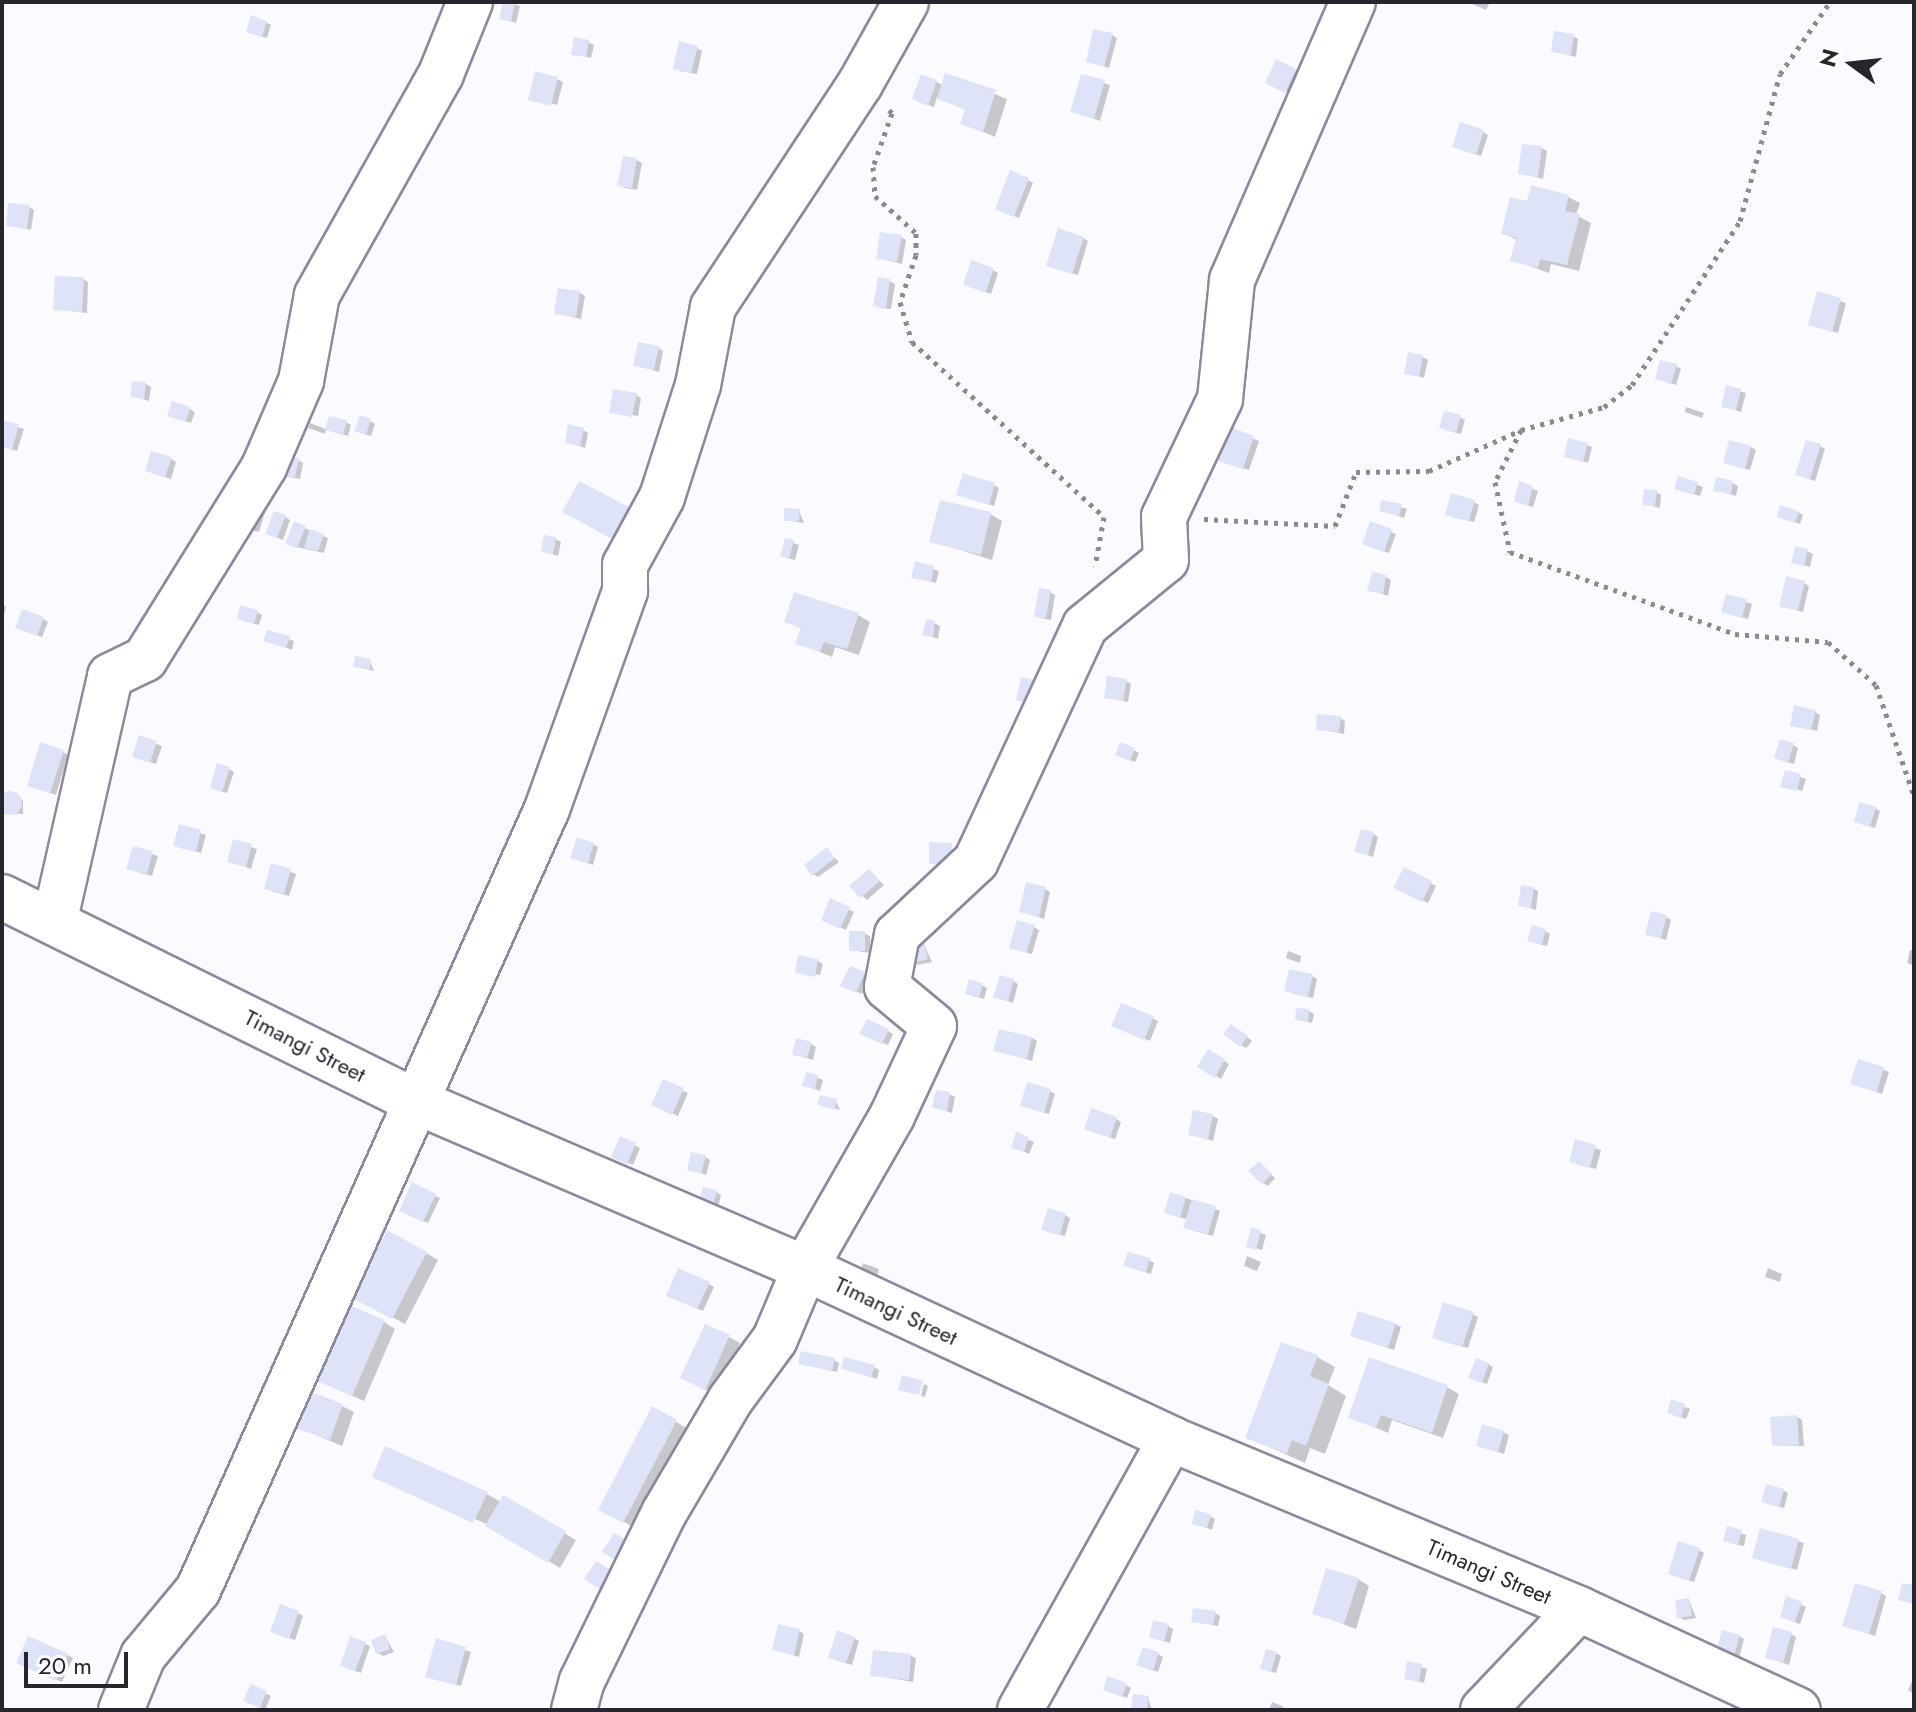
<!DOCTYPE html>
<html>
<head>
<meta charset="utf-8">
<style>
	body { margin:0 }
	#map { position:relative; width:1916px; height:1712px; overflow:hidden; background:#fbfaff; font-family:Jost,sans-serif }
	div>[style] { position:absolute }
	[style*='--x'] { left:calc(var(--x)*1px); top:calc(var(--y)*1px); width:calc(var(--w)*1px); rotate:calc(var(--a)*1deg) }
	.shadow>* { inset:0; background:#0003 }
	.building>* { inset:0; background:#dfe3f7 }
	.round { border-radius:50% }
	.path>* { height:5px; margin-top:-2.5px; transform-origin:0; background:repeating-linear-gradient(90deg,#8c8a91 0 4px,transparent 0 10px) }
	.roads { filter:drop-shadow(2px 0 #8d889c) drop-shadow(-2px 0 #8d889c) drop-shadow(0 2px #8d889c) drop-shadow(0 -2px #8d889c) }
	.minor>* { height:44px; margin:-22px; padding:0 22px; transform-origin:22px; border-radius:22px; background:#fff }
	span { translate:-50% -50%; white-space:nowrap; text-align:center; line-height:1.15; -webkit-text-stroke:8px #fff; paint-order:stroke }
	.street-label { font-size:22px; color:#27252d }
	.frame { position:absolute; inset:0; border:4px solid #27252d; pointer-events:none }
	.north { position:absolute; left:1812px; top:24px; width:80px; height:80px; -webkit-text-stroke:6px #fff; paint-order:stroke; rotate:285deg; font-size:22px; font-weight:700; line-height:32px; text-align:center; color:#27252d }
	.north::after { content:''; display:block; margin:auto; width:28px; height:36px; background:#27252d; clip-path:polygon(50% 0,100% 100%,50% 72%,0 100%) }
	.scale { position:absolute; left:24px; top:1652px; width:104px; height:36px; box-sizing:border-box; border:4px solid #27252d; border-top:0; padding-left:10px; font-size:24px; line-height:28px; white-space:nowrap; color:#27252d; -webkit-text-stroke:6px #fff; paint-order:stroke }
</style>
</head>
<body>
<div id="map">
	<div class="shadow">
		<div style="clip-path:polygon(505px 2px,520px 6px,516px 23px,502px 18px)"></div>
		<div style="clip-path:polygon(1468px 2px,1490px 2px,1486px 10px)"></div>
		<div style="clip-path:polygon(266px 22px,271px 25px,267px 38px,254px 34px)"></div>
		<div style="clip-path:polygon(1112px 35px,1117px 38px,1109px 68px,1088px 61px)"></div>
		<div style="clip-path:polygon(1573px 36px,1578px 39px,1576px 57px,1553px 51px)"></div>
		<div style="clip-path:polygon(588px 42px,594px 45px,591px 58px,573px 53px)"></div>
		<div style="clip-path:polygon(697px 48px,702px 51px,697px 74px,680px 71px)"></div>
		<div style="clip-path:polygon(1277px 62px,1300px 73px,1291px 94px,1267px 82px)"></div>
		<div style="clip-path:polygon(947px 75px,1007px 99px,995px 137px,962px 123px,966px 110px,937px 97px,934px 107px,919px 102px,922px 76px,943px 85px)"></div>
		<div style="clip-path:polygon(1082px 76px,1110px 85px,1100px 121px,1072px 111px)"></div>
		<div style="clip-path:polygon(557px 79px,563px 82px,557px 105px,533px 99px)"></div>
		<div style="clip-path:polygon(1483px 132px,1488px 135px,1481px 156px,1460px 149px)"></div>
		<div style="clip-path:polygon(1542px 148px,1547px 151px,1543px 179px,1520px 173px)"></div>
		<div style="clip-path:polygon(637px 160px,642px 163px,637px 190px,625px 188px,620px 185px)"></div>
		<div style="clip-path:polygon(1028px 180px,1033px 183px,1019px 218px,1002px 211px)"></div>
		<div style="clip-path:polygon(1568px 197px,1580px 203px,1576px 215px,1591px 223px,1579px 271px,1551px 264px,1549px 273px,1513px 260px,1517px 240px,1503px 233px,1529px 204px)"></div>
		<div style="clip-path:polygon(29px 207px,34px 210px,31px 230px,8px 225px)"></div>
		<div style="clip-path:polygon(901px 237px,906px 240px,902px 264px,878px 258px)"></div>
		<div style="clip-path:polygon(1083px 238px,1088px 241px,1078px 275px,1054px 268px)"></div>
		<div style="clip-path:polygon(993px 270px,998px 273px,991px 294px,970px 287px)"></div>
		<div style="clip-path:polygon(83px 279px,88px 282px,87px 313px,55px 309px)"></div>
		<div style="clip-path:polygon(889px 281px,895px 284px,891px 309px,881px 308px,875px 305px)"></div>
		<div style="clip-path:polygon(580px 293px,585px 296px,581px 319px,556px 313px)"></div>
		<div style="clip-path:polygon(1818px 294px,1846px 303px,1838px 333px,1810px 324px)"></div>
		<div style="clip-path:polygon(658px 348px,663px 351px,659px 372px,636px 365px)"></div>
		<div style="clip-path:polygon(1422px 357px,1428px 360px,1424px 378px,1406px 372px)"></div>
		<div style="clip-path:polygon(1676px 366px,1681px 369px,1676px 385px,1657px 378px)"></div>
		<div style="clip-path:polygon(146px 384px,151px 387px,149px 401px,132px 396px)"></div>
		<div style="clip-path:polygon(1728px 388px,1746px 393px,1741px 412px,1723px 406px)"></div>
		<div style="clip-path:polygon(636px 395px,641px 398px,638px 416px,614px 412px)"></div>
		<div style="clip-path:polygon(1686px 407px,1704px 413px,1702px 418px,1685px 412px)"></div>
		<div style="clip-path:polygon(190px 409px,195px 412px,191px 423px,175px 418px)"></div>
		<div style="clip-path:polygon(1460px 417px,1465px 420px,1461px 434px,1446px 430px)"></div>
		<div style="clip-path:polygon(370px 421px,375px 424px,371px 436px,362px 433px)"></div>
		<div style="clip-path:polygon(2px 422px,24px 429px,17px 451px,2px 447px)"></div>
		<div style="clip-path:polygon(346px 422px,351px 425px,348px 436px,328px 429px)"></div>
		<div style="clip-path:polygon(310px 423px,326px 429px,325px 434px,308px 428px)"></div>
		<div style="clip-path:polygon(583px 430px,588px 433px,585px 448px,567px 442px)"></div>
		<div style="clip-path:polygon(1231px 430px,1259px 441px,1249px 470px,1226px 463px)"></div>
		<div style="clip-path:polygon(1587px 445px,1592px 447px,1588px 463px,1566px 456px)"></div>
		<div style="clip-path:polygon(1820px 446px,1825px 449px,1815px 481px,1803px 477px)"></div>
		<div style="clip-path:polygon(1751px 447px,1756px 450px,1750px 470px,1731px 465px)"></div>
		<div style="clip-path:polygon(171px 459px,176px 462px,171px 479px,152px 473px)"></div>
		<div style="clip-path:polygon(298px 460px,303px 463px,300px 479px,284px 476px)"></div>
		<div style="clip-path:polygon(1680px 478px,1703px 487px,1700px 496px,1682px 491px)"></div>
		<div style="clip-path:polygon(1733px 483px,1738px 486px,1736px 496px,1716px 490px)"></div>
		<div style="clip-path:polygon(1520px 484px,1538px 491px,1533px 507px,1521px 503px)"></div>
		<div style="clip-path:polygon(994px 485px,999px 488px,994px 506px,964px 497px)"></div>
		<div style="clip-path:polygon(1656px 492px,1661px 495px,1660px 508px,1645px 504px)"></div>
		<div style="clip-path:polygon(1383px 502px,1407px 509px,1404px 518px,1381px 510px)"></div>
		<div style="clip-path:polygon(1474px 502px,1479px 505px,1474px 522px,1452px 517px)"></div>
		<div style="clip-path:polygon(260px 509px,265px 512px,259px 532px,247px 529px)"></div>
		<div style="clip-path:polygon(799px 511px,804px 523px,786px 520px)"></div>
		<div style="clip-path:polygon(1798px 512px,1803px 515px,1800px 524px,1779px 516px)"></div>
		<div style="clip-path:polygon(990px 514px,1002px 521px,992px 560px,932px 541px)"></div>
		<div style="clip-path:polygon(285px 517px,290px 520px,283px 540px,273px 536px)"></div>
		<div style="clip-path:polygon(295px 524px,328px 538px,324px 553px,292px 546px)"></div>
		<div style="clip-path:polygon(1371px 524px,1396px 534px,1389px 553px,1369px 546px)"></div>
		<div style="clip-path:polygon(555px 539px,561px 542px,558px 556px,543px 551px)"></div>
		<div style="clip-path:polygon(786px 540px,799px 545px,795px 560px,787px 558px)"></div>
		<div style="clip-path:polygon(1807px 551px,1813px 554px,1810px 567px,1793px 562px)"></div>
		<div style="clip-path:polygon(916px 564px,939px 571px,936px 583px,913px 577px)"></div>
		<div style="clip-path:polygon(1386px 577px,1391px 580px,1388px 596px,1370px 590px)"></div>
		<div style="clip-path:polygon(1804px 583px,1809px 586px,1803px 612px,1781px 606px)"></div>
		<div style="clip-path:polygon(1050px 592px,1055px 595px,1051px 620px,1041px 618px,1036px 615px)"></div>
		<div style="clip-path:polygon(1728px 596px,1752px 604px,1748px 619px,1729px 614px)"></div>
		<div style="clip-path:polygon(2px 604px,6px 607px,3px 619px,2px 618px)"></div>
		<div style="clip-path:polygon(257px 612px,262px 615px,259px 625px,244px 621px)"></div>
		<div style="clip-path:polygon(858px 615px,870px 622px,859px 655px,835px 647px,832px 657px,798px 643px,802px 629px,787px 621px)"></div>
		<div style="clip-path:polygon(43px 619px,48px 622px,42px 637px,22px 630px)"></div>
		<div style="clip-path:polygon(934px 623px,940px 626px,938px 639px,925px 634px)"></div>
		<div style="clip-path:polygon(268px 632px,294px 641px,292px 650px,266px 640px)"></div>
		<div style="clip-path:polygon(370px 661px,374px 671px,356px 666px)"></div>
		<div style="clip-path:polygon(1126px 681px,1131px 684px,1128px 702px,1106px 697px)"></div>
		<div style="clip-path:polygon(1815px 712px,1820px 715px,1817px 731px,1792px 725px)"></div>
		<div style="clip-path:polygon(1340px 718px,1345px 721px,1344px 734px,1318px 729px)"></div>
		<div style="clip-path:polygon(141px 738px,162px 746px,156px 764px,140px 759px)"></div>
		<div style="clip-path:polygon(1793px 745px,1798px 748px,1794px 764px,1781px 760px)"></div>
		<div style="clip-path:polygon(1134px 750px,1139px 753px,1135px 762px,1122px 757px)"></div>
		<div style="clip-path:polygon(63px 752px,68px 755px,56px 795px,35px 788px)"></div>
		<div style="clip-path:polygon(229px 769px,234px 772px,227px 793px,217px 790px)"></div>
		<div style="clip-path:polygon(1787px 772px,1806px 779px,1802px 791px,1786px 786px)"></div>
		<div style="clip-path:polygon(3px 792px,23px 800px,23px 814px,2px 813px)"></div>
		<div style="clip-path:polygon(1875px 808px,1880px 811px,1875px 828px,1856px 821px)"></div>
		<div style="clip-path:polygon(180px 827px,206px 835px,201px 853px,181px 848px)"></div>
		<div style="clip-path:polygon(1373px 834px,1378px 837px,1373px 857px,1357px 851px)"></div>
		<div style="clip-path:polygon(234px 841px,257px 849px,251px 869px,229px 861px)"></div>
		<div style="clip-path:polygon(593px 844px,598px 847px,593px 865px,578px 860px)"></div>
		<div style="clip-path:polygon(134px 848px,158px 856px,152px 876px,134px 871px)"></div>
		<div style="clip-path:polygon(827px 850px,839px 862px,818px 877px,813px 874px)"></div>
		<div style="clip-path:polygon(273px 865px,296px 874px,289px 896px,271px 891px)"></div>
		<div style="clip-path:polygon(1405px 870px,1436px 886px,1428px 903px,1396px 887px)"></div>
		<div style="clip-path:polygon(869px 871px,884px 885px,867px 900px,852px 886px)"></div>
		<div style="clip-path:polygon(1533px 888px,1538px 891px,1536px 910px,1520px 905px)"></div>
		<div style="clip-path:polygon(1045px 889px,1050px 892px,1044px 919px,1021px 911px)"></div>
		<div style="clip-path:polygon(831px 901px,854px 912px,846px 930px,829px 922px)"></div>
		<div style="clip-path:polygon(1666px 917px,1671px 920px,1666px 940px,1648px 934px)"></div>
		<div style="clip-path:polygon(1034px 927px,1039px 930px,1032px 954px,1017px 950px)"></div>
		<div style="clip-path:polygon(1545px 931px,1550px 934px,1547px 946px,1535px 943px)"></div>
		<div style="clip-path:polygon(864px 933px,870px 936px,870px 953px,851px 950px)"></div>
		<div style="clip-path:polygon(921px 937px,932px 962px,917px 965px,906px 941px)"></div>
		<div style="clip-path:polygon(1910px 950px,1914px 951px,1914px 966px,1907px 963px)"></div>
		<div style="clip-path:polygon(1288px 951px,1301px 956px,1300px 963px,1286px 958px)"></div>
		<div style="clip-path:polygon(818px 961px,823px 964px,820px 975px,800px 972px)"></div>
		<div style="clip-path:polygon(864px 974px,869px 977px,862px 994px,848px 988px)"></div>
		<div style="clip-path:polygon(1312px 976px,1317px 979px,1313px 998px,1291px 993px)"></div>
		<div style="clip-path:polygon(1013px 981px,1018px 984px,1013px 1003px,996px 997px)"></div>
		<div style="clip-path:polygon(982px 985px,987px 988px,984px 999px,972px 996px)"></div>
		<div style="clip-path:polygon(1122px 1005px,1158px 1021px,1150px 1041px,1119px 1028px)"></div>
		<div style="clip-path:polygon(1309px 1011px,1314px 1014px,1312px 1023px,1297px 1019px)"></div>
		<div style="clip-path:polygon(1237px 1029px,1252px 1041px,1246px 1048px,1241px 1045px)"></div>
		<div style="clip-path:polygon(888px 1031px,893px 1034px,888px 1045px,867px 1036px)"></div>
		<div style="clip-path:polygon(1032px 1038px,1037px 1041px,1032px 1061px,996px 1050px)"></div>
		<div style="clip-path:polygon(811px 1044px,816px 1047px,813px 1060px,794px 1054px)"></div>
		<div style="clip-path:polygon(1209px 1051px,1229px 1064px,1221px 1079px,1200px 1067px)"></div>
		<div style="clip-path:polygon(1859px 1061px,1889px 1072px,1882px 1094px,1858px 1086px)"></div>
		<div style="clip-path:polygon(807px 1074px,823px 1080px,820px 1091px,804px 1085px)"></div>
		<div style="clip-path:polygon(664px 1082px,688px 1093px,678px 1116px,654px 1104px)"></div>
		<div style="clip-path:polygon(1050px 1091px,1055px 1094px,1049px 1114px,1028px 1108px)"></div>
		<div style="clip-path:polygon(949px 1094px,955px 1097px,952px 1113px,934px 1107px)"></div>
		<div style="clip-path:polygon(836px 1101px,840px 1110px,822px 1105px)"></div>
		<div style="clip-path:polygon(1213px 1116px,1218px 1119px,1213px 1141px,1190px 1134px)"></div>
		<div style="clip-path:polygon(1116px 1119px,1121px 1122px,1115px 1139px,1091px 1131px)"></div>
		<div style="clip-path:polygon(1017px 1135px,1034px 1142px,1029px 1154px,1013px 1147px)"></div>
		<div style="clip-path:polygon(621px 1138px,640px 1148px,633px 1165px,619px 1159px)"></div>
		<div style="clip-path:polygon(1576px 1142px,1601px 1150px,1596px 1169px,1576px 1164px)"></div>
		<div style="clip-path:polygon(705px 1157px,710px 1160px,706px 1175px,689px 1169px)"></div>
		<div style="clip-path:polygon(1264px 1167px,1275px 1178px,1268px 1186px,1263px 1183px)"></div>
		<div style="clip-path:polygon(413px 1185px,440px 1198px,428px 1223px,406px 1214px)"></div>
		<div style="clip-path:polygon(716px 1192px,721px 1195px,718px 1208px,707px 1205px)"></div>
		<div style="clip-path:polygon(1186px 1198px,1220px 1211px,1213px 1236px,1191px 1230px,1188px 1220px,1166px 1212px)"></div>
		<div style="clip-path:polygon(1065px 1215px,1070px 1218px,1065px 1236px,1049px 1232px)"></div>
		<div style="clip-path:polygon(1253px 1230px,1266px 1235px,1262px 1250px,1251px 1247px)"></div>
		<div style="clip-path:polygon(426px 1253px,438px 1260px,405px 1324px,366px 1303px)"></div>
		<div style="clip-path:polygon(1247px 1256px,1261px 1262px,1257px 1271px,1244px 1266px)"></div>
		<div style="clip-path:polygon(1149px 1260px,1154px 1263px,1151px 1274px,1131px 1268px)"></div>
		<div style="clip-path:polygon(863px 1263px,879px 1269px,873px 1290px,857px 1284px)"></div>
		<div style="clip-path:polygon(1768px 1268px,1782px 1274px,1780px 1282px,1765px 1277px)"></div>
		<div style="clip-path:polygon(709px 1284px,714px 1287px,703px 1311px,673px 1298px)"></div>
		<div style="clip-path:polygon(1473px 1314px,1478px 1317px,1468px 1348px,1439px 1340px)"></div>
		<div style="clip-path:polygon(384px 1322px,395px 1329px,364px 1401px,317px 1380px)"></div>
		<div style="clip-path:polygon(1395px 1324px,1401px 1327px,1394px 1350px,1357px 1338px)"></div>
		<div style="clip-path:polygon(729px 1337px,740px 1343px,717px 1395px,694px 1384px)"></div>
		<div style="clip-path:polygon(1317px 1357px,1335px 1367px,1328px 1385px,1346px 1396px,1325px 1454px,1310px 1448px,1305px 1463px,1247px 1437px)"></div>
		<div style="clip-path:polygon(834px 1360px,839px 1363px,837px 1372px,800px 1363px)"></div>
		<div style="clip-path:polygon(1488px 1364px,1493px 1367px,1487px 1384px,1476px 1380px)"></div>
		<div style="clip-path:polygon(874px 1367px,879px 1370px,877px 1379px,843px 1368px)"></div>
		<div style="clip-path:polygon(924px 1384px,928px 1386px,925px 1397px,921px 1396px)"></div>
		<div style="clip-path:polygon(1447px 1387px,1459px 1394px,1443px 1438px,1392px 1420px,1388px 1433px,1350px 1417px)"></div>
		<div style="clip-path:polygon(1672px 1402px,1690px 1409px,1686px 1419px,1674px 1415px)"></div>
		<div style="clip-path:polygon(342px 1406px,354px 1412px,342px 1446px,295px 1426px)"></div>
		<div style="clip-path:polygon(653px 1409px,687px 1428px,635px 1528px,600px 1509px)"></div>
		<div style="clip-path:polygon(1797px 1417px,1802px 1420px,1804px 1446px,1774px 1445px)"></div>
		<div style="clip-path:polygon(1503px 1432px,1509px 1435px,1504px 1454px,1478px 1445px)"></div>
		<div style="clip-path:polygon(386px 1483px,487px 1494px,501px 1502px,504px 1498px,576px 1540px,560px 1568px,487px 1524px)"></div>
		<div style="clip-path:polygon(1783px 1490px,1788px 1493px,1784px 1508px,1769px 1504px)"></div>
		<div style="clip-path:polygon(1210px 1516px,1215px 1519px,1212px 1530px,1194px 1523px)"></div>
		<div style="clip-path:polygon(1728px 1529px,1746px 1535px,1744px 1546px,1730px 1543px)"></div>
		<div style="clip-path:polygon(1762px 1530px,1804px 1543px,1797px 1570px,1754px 1557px)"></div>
		<div style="clip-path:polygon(1699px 1550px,1704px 1553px,1694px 1582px,1675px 1576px)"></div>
		<div style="clip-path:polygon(597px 1563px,615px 1575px,605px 1590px,587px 1579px)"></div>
		<div style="clip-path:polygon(1358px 1579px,1369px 1586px,1356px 1629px,1314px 1613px)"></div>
		<div style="clip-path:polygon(1881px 1593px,1886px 1596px,1875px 1636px,1844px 1625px)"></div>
		<div style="clip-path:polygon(1788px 1599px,1806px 1607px,1800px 1624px,1787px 1619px)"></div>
		<div style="clip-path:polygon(1689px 1600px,1696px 1618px,1684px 1620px,1679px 1617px)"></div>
		<div style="clip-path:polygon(298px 1613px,303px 1616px,295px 1640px,278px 1634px)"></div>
		<div style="clip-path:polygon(1215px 1613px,1220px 1616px,1218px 1626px,1193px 1621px)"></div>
		<div style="clip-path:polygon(1168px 1626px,1173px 1629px,1170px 1643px,1151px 1637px)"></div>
		<div style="clip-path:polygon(799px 1631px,804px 1634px,799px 1657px,774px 1649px)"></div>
		<div style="clip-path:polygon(1791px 1634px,1796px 1637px,1789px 1665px,1767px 1657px)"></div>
		<div style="clip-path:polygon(385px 1636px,394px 1652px,383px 1656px,378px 1653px)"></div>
		<div style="clip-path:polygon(1739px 1636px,1744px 1639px,1739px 1658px,1723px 1654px)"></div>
		<div style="clip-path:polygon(854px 1638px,859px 1641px,852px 1665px,835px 1660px)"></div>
		<div style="clip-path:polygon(438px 1641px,471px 1652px,461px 1686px,433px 1679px)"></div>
		<div style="clip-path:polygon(365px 1644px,370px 1646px,361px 1673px,347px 1668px)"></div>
		<div style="clip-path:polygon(1276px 1653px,1281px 1656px,1276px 1673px,1268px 1671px)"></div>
		<div style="clip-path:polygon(1158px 1654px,1163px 1657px,1158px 1672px,1144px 1667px)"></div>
		<div style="clip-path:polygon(68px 1655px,73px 1658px,62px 1682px,24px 1665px)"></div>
		<div style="clip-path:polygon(911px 1656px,916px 1658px,913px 1682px,872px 1675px)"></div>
		<div style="clip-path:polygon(1409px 1663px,1427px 1669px,1424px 1683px,1406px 1678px)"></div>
		<div style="clip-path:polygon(1913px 1679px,1914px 1679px,1914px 1694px,1908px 1690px)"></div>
		<div style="clip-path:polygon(1126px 1685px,1131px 1688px,1127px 1698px,1110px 1692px)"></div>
		<div style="clip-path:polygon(252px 1687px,271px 1696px,265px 1710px,251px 1703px)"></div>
		<div style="clip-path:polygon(1148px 1698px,1152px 1710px,1133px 1710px)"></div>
		<div style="clip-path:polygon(1272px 1702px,1282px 1706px,1286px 1710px,1269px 1710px)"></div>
	</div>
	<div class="building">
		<div style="clip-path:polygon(503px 2px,515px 2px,511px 22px,499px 19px)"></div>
		<div style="clip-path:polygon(251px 15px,267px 21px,262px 37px,246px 32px)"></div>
		<div style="clip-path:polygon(1093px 29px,1113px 33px,1104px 67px,1086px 62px)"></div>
		<div style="clip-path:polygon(1554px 31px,1574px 34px,1571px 55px,1551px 52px)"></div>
		<div style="clip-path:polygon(574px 37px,589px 40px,586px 57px,571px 55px)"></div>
		<div style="clip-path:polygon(679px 41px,698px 46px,691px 73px,673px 69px)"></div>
		<div style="clip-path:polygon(1276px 59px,1296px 69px,1285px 93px,1265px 83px)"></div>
		<div style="clip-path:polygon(535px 71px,558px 77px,551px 106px,528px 100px)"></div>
		<div style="clip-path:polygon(945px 73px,996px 90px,983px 132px,960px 124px,965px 109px,937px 99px)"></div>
		<div style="clip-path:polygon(921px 74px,937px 80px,928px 106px,912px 99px)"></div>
		<div style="clip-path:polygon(1081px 74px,1105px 80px,1094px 119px,1070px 112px)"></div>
		<div style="clip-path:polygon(1460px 122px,1484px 130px,1476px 155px,1452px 147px)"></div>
		<div style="clip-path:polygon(1522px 144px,1542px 146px,1538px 177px,1518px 174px)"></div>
		<div style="clip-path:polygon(623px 156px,637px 158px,632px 188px,617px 186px)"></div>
		<div style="clip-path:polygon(1010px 170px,1029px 178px,1014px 217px,995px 209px)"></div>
		<div style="clip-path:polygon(1531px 185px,1569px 195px,1565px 211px,1580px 214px,1567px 265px,1540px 259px,1538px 268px,1510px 261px,1516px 238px,1501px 234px,1510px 197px,1527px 201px)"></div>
		<div style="clip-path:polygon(8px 203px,30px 205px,27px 229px,6px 226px)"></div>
		<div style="clip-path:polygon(1058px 228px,1084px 237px,1072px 274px,1046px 266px)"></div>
		<div style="clip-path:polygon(880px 232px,902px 235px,897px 262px,876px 259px)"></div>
		<div style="clip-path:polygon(971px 260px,994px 268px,986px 292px,963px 285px)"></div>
		<div style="clip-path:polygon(55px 276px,84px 277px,82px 312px,53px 310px)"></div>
		<div style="clip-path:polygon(878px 277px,890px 279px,886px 308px,873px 306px)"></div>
		<div style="clip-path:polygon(558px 288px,580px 291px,576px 317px,554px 314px)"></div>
		<div style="clip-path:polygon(1817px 291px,1841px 298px,1832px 332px,1808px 325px)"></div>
		<div style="clip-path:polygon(638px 342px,659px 346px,654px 370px,633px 366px)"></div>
		<div style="clip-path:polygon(1408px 352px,1423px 355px,1419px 377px,1404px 374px)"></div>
		<div style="clip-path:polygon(1660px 360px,1677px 364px,1671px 384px,1655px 379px)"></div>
		<div style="clip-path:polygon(132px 381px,146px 382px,144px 399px,130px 397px)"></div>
		<div style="clip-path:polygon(1726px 385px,1741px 389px,1736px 410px,1721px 407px)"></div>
		<div style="clip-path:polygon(613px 389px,637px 393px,632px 417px,609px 413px)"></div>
		<div style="clip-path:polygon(172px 401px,191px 407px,185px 422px,167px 416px)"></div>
		<div style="clip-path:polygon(1444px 411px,1461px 415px,1456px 433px,1439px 428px)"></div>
		<div style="clip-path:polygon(360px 415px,371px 419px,366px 435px,354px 431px)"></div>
		<div style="clip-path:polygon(329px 416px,347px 420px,343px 435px,325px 430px)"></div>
		<div style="clip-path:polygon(2px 420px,19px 424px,12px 450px,2px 447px)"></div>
		<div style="clip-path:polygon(568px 424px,584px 428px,580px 446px,565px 443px)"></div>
		<div style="clip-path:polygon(1230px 427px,1254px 436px,1243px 469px,1218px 461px)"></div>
		<div style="clip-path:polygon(1568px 438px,1588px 443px,1583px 462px,1564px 457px)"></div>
		<div style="clip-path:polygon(1729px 440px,1751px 446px,1745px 469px,1723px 463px)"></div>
		<div style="clip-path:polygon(1806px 440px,1821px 444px,1810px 479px,1795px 475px)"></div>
		<div style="clip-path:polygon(151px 451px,172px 457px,165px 477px,145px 471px)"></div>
		<div style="clip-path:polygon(280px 455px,299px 458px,295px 478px,277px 474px)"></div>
		<div style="clip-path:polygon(963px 473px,995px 483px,989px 505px,956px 495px)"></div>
		<div style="clip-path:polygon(1678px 476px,1698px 482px,1694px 495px,1674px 489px)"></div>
		<div style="clip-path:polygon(1716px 477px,1733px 481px,1731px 494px,1713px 491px)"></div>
		<div style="clip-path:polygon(579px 481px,631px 508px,614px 540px,562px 512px)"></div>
		<div style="clip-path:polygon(1519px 481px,1533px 486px,1528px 506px,1514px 501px)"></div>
		<div style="clip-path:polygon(1644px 489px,1657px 490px,1655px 506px,1642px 505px)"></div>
		<div style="clip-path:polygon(1451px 493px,1475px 500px,1469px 521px,1445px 515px)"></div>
		<div style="clip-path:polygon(940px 500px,991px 512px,981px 555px,929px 542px)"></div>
		<div style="clip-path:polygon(1381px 500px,1402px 504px,1399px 516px,1379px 511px)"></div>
		<div style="clip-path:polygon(1780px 505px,1799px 511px,1795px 523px,1777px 517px)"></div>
		<div style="clip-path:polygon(784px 508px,800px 509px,799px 521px,784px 521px)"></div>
		<div style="clip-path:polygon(274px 511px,286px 515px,277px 538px,265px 534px)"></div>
		<div style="clip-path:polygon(294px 521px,306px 526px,297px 548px,285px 544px)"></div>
		<div style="clip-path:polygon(1370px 521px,1392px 529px,1384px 552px,1362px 544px)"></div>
		<div style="clip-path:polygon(310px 529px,324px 534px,318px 551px,304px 548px)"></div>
		<div style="clip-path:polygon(544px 535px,556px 537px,553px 554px,541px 552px)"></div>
		<div style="clip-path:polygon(785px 538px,794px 540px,789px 559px,780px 556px)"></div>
		<div style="clip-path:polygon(1795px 546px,1808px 549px,1804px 566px,1791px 563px)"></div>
		<div style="clip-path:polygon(915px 561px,934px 566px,931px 582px,911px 578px)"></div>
		<div style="clip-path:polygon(1372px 572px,1386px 575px,1383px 594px,1367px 591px)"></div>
		<div style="clip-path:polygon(1786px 576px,1805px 581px,1798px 610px,1779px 607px)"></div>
		<div style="clip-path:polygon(1039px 588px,1051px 590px,1046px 618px,1034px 617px)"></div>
		<div style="clip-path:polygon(794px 592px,859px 613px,847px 649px,824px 642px,820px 652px,795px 644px,801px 628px,784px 622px)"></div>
		<div style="clip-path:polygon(1726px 594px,1747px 599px,1742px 618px,1721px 612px)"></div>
		<div style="clip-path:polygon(240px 605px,258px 610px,254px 624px,237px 619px)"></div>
		<div style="clip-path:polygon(22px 609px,44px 617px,37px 636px,15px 628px)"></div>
		<div style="clip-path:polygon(926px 619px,935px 621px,933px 637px,922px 635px)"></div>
		<div style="clip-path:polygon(267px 630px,290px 636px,286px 648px,263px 641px)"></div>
		<div style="clip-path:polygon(355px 656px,371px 659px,370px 669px,353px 667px)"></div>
		<div style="clip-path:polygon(1107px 676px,1127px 679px,1123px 701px,1104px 698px)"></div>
		<div style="clip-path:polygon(1021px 677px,1049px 683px,1044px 707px,1016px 700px)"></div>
		<div style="clip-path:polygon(1794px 705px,1816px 710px,1811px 730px,1790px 726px)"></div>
		<div style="clip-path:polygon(1317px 714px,1341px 716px,1339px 732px,1316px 730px)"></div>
		<div style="clip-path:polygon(139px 735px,157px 741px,150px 763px,132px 757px)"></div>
		<div style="clip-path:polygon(1780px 739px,1794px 743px,1788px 763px,1774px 758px)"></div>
		<div style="clip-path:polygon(40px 742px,64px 750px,50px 793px,27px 786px)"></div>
		<div style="clip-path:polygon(1120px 742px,1135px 748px,1130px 761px,1115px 755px)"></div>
		<div style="clip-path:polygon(217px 763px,230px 767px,222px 792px,210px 788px)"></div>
		<div style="clip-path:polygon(1785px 770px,1801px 774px,1797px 791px,1780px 787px)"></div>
		<div class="round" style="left:-2px;top:791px;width:24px;height:24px"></div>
		<div style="clip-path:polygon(1859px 802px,1876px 807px,1870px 827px,1854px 822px)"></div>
		<div style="clip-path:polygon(179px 824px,201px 830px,196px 852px,173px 846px)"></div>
		<div style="clip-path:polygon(1361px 829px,1374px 832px,1368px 855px,1354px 852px)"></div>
		<div style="clip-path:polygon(577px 837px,594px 843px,588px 863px,570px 858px)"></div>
		<div style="clip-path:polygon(233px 839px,252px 844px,246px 867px,227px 862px)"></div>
		<div style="clip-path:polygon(929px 842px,952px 843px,951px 865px,929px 864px)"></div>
		<div style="clip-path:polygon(133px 846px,153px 851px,147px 874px,126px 869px)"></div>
		<div style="clip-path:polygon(827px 847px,835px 858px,812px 876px,804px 865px)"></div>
		<div style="clip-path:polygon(271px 863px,291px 869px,284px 894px,264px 889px)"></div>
		<div style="clip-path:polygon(1404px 867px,1432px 881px,1422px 902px,1393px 888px)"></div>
		<div style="clip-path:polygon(869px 869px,880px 881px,860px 898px,849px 886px)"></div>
		<div style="clip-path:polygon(1026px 882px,1046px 887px,1039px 917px,1019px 912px)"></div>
		<div style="clip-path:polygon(1521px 885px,1534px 887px,1531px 908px,1518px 906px)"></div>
		<div style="clip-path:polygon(830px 898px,850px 907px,840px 929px,821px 920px)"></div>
		<div style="clip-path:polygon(1651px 911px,1667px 915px,1661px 938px,1645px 935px)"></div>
		<div style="clip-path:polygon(1017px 920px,1035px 925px,1026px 953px,1009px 948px)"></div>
		<div style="clip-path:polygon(1532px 925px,1546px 929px,1542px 945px,1527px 941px)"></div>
		<div style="clip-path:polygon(849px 931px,865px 931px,865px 951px,849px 951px)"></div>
		<div style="clip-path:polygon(922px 935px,928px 959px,910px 964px)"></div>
		<div style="clip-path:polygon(798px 955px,818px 959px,815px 977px,795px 973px)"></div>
		<div style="clip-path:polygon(850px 966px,865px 972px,856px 993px,840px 986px)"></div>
		<div style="clip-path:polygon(1289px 969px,1313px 974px,1308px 997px,1284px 991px)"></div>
		<div style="clip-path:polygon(1000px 975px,1014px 979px,1008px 1001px,993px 998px)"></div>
		<div style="clip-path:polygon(969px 979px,983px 983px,979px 998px,965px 994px)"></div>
		<div style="clip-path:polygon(1121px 1003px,1154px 1016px,1144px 1040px,1111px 1026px)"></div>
		<div style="clip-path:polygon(1296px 1008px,1309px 1009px,1308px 1022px,1295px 1020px)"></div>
		<div style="clip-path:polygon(867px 1019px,889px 1029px,882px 1044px,859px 1034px)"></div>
		<div style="clip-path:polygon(1231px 1024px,1248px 1036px,1240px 1047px,1223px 1034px)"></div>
		<div style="clip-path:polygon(999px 1029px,1032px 1037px,1027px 1059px,993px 1051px)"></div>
		<div style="clip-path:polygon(796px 1038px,812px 1042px,807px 1058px,792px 1055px)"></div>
		<div style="clip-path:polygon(1208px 1049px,1225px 1059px,1215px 1078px,1197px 1067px)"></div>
		<div style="clip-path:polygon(1858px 1059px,1884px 1067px,1877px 1092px,1850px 1084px)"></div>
		<div style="clip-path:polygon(806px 1072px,818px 1075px,815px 1089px,802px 1086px)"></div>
		<div style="clip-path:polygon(663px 1079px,684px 1088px,672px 1115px,651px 1105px)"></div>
		<div style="clip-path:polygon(1027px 1082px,1051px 1089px,1044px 1113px,1020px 1106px)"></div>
		<div style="clip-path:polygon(936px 1090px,950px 1092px,947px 1111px,932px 1108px)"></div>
		<div style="clip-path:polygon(820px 1095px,837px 1099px,834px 1110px,817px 1105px)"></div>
		<div style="clip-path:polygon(1091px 1108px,1117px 1117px,1110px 1138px,1084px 1129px)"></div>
		<div style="clip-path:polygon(1193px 1110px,1213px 1114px,1208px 1139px,1188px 1135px)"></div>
		<div style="clip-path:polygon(1016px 1132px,1029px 1137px,1024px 1152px,1011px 1148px)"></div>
		<div style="clip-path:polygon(620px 1136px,636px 1143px,627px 1164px,611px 1157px)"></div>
		<div style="clip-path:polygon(1575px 1139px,1596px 1145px,1590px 1167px,1569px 1162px)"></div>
		<div style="clip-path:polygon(691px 1152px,706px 1155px,701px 1174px,687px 1170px)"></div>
		<div style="clip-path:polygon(1259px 1161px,1272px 1174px,1262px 1184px,1248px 1171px)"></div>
		<div style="clip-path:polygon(412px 1182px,436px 1194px,423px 1222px,399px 1211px)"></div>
		<div style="clip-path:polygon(703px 1187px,717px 1190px,713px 1206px,699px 1203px)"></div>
		<div style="clip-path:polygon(1170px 1192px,1186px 1197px,1180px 1218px,1164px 1213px)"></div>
		<div style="clip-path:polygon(1192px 1199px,1216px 1206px,1208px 1234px,1183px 1228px)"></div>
		<div style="clip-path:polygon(1048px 1208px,1066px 1213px,1060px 1235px,1041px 1230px)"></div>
		<div style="clip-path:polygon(1251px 1227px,1261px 1230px,1256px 1250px,1246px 1247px)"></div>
		<div style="clip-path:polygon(387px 1230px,427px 1252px,392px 1319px,352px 1298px)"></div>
		<div style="clip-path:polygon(1128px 1252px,1150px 1258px,1146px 1272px,1123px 1266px)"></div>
		<div style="clip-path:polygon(678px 1268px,710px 1282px,697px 1309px,666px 1296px)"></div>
		<div style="clip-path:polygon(1443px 1302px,1474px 1312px,1462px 1347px,1432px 1338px)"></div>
		<div style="clip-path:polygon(347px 1304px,385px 1320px,352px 1396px,315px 1380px)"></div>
		<div style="clip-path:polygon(1358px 1311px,1396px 1323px,1388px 1348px,1350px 1336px)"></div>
		<div style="clip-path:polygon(705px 1324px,730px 1335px,705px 1390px,680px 1378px)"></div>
		<div style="clip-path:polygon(1281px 1342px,1318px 1355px,1310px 1376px,1329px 1384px,1306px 1446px,1292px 1440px,1287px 1454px,1245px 1438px)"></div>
		<div style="clip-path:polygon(801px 1351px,835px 1358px,832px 1371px,798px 1364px)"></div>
		<div style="clip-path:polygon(844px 1357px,875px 1365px,871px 1377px,841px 1369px)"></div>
		<div style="clip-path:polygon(1369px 1357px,1448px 1385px,1432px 1433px,1381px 1415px,1376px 1428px,1348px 1418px)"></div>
		<div style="clip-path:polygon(1476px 1358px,1489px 1363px,1482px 1383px,1468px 1378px)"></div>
		<div style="clip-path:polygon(902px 1375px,923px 1381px,919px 1395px,898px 1390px)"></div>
		<div style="clip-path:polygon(307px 1390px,343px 1404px,330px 1440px,293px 1427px)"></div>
		<div style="clip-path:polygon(1671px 1399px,1685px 1404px,1681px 1418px,1667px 1413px)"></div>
		<div style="clip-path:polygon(652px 1406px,677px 1420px,623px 1523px,598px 1510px)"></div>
		<div style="clip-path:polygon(1797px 1415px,1799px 1445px,1772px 1446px,1770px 1417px)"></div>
		<div style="clip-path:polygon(1482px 1424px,1504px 1431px,1498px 1452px,1476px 1446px)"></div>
		<div style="clip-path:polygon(385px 1446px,488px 1492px,473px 1523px,372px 1477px)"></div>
		<div style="clip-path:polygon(1766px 1484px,1784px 1489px,1779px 1507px,1761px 1502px)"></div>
		<div style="clip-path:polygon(503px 1495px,566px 1531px,548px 1563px,485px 1526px)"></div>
		<div style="clip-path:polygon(1195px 1510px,1211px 1514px,1207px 1528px,1192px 1524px)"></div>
		<div style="clip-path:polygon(1727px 1526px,1742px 1530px,1738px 1545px,1723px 1541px)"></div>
		<div style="clip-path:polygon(1760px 1528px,1799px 1539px,1791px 1569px,1752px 1558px)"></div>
		<div style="clip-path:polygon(614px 1533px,627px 1540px,615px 1560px,602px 1552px)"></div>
		<div style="clip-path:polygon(1678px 1541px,1700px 1548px,1689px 1581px,1668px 1574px)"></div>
		<div style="clip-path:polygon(596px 1561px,611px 1570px,599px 1589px,584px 1579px)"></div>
		<div style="clip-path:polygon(1326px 1568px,1359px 1578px,1344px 1624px,1312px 1614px)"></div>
		<div style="clip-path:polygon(1855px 1583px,1882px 1591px,1869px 1634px,1842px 1626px)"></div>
		<div style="clip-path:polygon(1902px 1583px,1914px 1585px,1914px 1604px,1898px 1600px)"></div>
		<div style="clip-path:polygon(1786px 1596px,1802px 1602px,1795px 1622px,1780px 1617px)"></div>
		<div style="clip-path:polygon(1689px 1598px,1692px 1616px,1677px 1618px,1675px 1600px)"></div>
		<div style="clip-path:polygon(280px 1604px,299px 1611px,289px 1639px,270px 1632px)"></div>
		<div style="clip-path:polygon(1193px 1608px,1216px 1611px,1213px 1625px,1191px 1622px)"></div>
		<div style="clip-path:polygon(1153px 1620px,1169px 1624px,1164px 1641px,1149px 1638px)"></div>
		<div style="clip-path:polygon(778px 1624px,800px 1629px,794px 1655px,772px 1650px)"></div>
		<div style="clip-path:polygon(1773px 1627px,1792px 1632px,1783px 1663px,1765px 1658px)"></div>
		<div style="clip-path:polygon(837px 1630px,855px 1637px,846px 1663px,828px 1658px)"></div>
		<div style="clip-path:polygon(1722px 1630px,1740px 1635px,1734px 1656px,1716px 1652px)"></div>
		<div style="clip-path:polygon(385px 1634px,390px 1649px,376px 1654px,371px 1640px)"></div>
		<div style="clip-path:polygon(28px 1636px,69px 1654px,56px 1681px,16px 1663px)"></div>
		<div style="clip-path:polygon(350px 1636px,366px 1642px,355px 1671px,340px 1666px)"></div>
		<div style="clip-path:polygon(436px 1638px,466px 1647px,456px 1685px,425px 1677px)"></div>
		<div style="clip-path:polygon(1143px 1647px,1159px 1652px,1153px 1671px,1136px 1665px)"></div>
		<div style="clip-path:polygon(1266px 1649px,1277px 1652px,1271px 1672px,1260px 1669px)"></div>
		<div style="clip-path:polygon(873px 1650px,911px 1654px,909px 1680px,870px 1676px)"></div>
		<div style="clip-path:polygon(1407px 1661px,1422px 1664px,1419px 1682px,1404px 1679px)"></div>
		<div style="clip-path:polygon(1107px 1676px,1127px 1683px,1122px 1697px,1103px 1690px)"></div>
		<div style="clip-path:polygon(251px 1684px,267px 1691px,260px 1708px,243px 1701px)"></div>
		<div style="clip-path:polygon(1133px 1694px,1149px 1696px,1147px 1710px,1131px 1710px)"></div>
	</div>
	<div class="path">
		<div style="--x:889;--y:110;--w:4;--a:45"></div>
		<div style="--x:892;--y:113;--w:57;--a:109.4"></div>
		<div style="--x:873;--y:167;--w:29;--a:86"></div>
		<div style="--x:875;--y:196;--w:55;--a:42.1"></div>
		<div style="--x:916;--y:233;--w:22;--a:90"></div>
		<div style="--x:916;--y:255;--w:50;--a:108.8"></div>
		<div style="--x:900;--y:302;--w:42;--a:73.3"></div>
		<div style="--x:912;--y:342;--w:260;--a:42.3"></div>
		<div style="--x:1104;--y:517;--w:50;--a:100.4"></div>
		<div style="--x:1521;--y:430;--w:86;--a:-15.5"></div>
		<div style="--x:1604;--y:407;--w:36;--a:-38"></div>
		<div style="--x:1632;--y:385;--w:196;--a:-56.6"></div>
		<div style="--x:1740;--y:221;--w:152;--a:-74.8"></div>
		<div style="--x:1780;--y:74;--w:88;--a:-55.2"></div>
		<div style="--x:1204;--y:519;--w:131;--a:3.1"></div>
		<div style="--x:1335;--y:526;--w:58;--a:-68.7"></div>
		<div style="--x:1356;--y:472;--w:73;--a:-0.8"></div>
		<div style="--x:1429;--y:471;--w:101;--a:-24"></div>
		<div style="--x:1521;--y:430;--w:58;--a:116.6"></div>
		<div style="--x:1495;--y:482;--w:72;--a:77.9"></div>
		<div style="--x:1510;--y:552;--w:239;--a:20"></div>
		<div style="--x:1735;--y:634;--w:93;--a:4.9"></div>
		<div style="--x:1828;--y:642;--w:64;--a:41.9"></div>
		<div style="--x:1876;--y:685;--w:117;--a:71.1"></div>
	</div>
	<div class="roads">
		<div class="minor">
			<div style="--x:2;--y:897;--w:463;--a:26.3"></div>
			<div style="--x:417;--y:1102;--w:422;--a:23.2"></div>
			<div style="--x:805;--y:1268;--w:404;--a:25"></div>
			<div style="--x:1171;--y:1439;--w:442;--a:22.6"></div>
			<div style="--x:1579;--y:1609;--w:241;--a:24.8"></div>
			<div style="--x:55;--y:919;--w:249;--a:-77.2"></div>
			<div style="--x:110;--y:676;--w:39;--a:-26"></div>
			<div style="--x:145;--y:659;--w:226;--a:-58.2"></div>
			<div style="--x:264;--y:467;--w:94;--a:-66.7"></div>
			<div style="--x:301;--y:381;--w:87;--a:-79.5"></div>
			<div style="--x:317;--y:295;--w:253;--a:-60.7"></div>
			<div style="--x:441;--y:74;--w:78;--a:-68.1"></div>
			<div style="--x:121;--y:1710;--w:58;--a:-67.8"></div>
			<div style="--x:143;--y:1656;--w:86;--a:-50.2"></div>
			<div style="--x:198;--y:1590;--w:855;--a:-65.92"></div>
			<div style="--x:547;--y:809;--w:232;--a:-70.3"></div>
			<div style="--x:625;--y:591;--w:26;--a:-90"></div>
			<div style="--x:625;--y:565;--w:77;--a:-61.4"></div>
			<div style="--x:662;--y:497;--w:118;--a:-72.2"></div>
			<div style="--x:698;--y:385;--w:79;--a:-79.1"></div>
			<div style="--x:713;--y:307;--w:267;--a:-56.6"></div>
			<div style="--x:860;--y:84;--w:94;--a:-60.7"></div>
			<div style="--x:574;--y:1710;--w:30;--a:-75"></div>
			<div style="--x:582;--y:1681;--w:187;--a:-64"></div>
			<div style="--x:664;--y:1513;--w:132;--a:-59.6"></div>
			<div style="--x:731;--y:1399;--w:74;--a:-53.7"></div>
			<div style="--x:775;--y:1339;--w:77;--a:-67.1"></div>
			<div style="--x:805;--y:1268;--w:175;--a:-60.2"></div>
			<div style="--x:892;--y:1116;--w:99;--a:-65"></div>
			<div style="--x:934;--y:1026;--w:61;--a:-140.3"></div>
			<div style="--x:887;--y:987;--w:53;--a:-79.1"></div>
			<div style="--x:897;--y:935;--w:108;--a:-43.1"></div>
			<div style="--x:976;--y:861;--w:259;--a:-65.1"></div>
			<div style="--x:1085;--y:626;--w:104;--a:-39.2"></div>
			<div style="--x:1166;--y:560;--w:43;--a:-92.7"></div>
			<div style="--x:1164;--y:517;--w:131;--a:-64.6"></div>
			<div style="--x:1220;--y:399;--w:120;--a:-84.2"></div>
			<div style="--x:1232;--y:280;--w:303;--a:-66.5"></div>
			<div style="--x:1020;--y:1710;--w:310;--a:-60.9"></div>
			<div style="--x:1483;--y:1710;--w:139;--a:-46.5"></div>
		</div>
	</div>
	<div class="street-label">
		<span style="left:305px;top:1046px;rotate:27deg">Timangi Street</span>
		<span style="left:896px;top:1311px;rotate:25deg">Timangi Street</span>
		<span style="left:1489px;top:1572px;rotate:23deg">Timangi Street</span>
	</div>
	<div class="frame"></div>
	<div class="north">N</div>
	<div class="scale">20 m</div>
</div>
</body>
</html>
